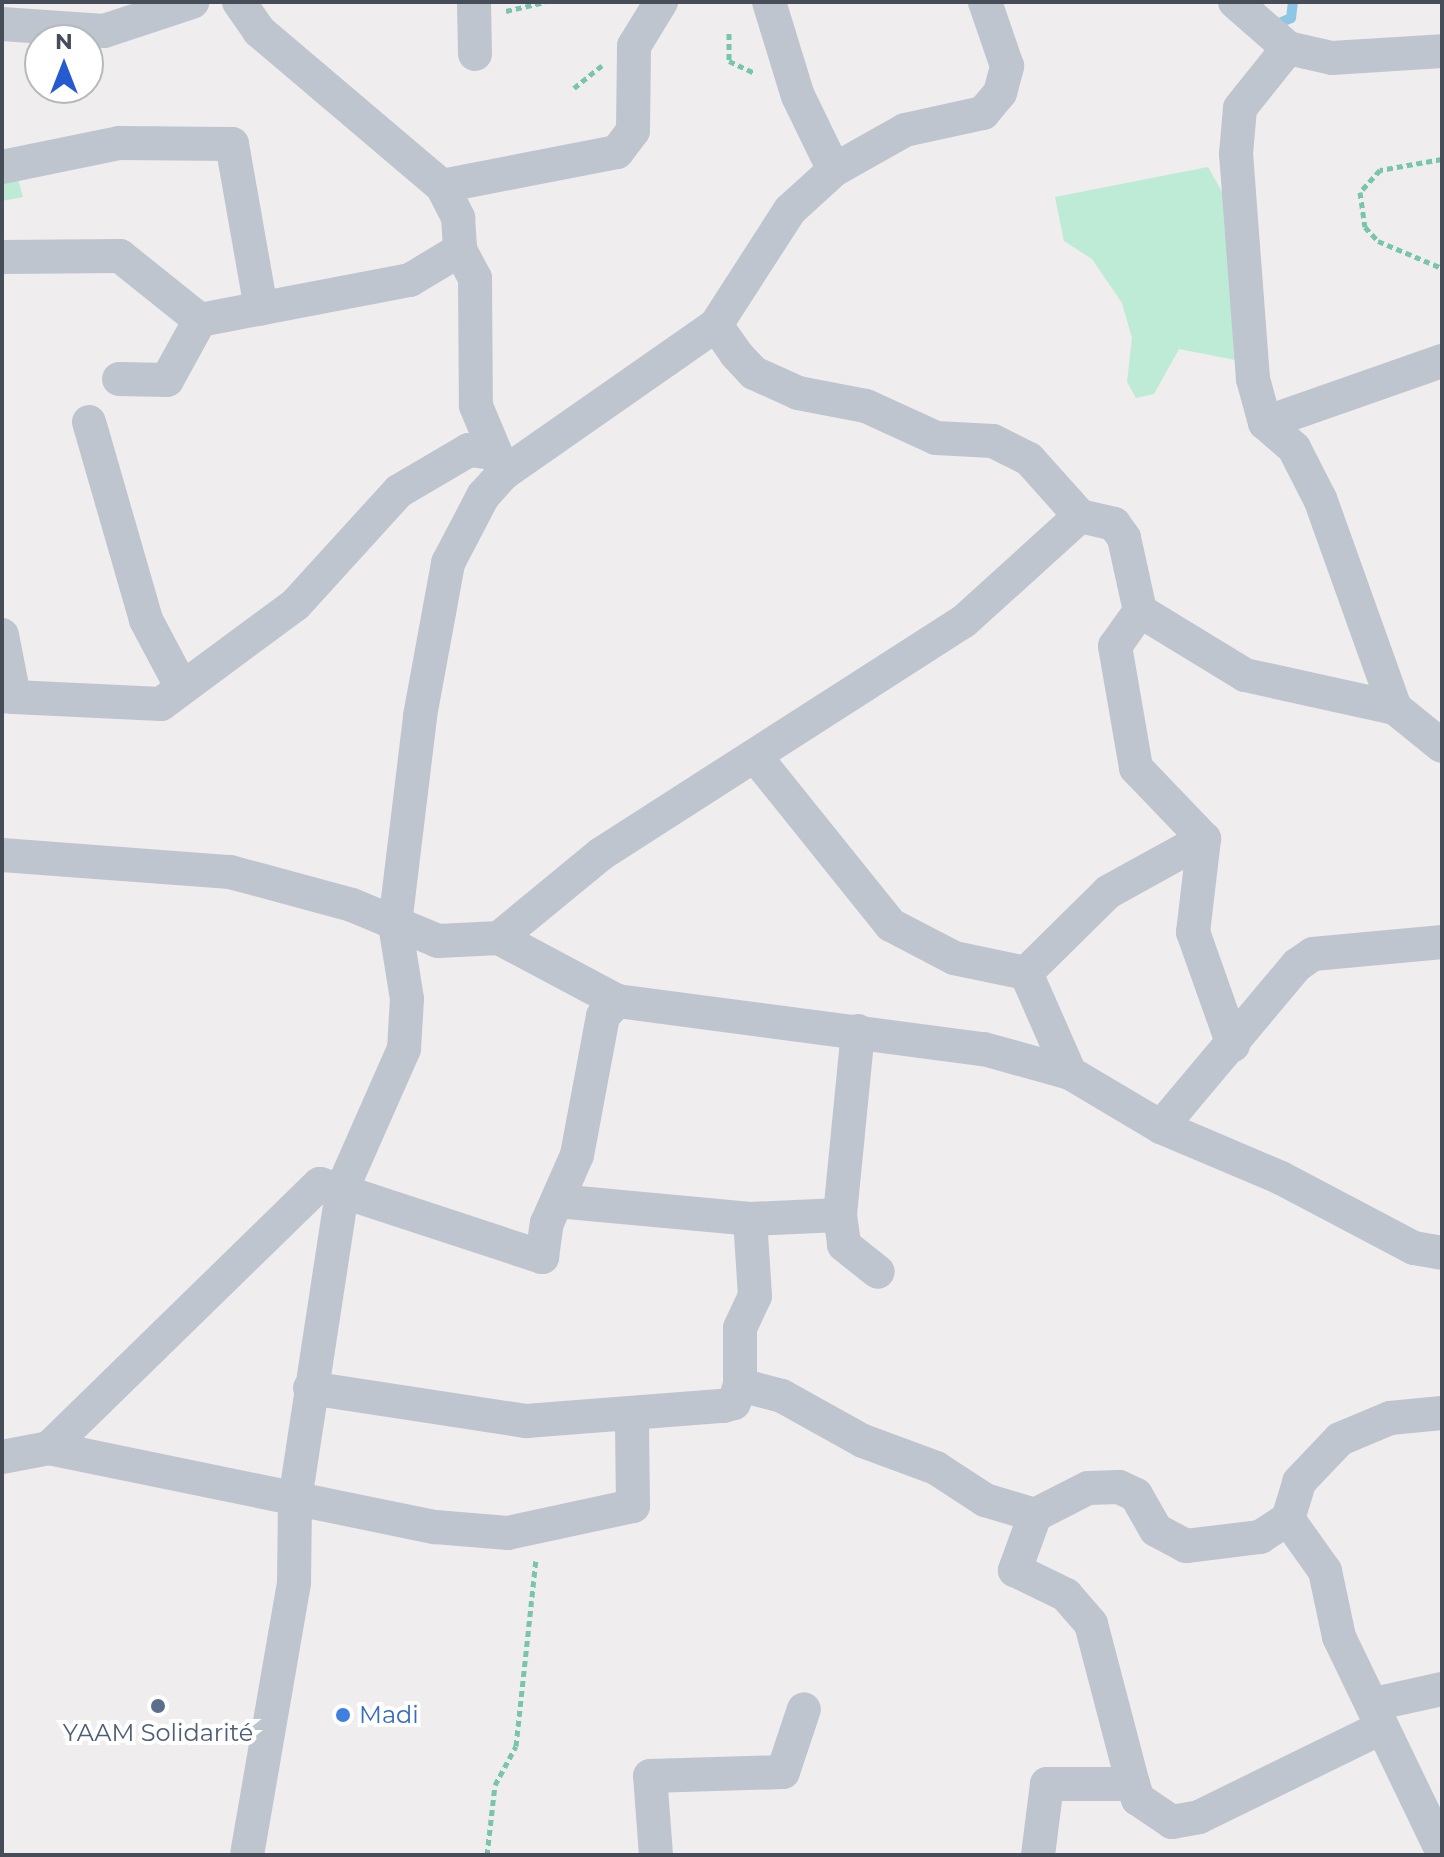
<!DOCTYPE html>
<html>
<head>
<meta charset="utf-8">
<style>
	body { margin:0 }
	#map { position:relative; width:1444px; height:1857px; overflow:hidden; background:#efeded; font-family:Montserrat,sans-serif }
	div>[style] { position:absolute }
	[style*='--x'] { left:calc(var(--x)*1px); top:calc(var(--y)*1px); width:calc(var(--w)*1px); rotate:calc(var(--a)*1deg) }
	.green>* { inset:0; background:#bdebd5 }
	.stream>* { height:10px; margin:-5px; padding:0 5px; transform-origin:5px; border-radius:5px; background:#8dc7e5 }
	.path>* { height:5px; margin-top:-2.5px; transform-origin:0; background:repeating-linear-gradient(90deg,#78c6aa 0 6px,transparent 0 10px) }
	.minor>* { height:34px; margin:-17px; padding:0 17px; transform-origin:17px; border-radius:17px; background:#bec5ce }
	.dots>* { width:22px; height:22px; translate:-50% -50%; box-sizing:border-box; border:4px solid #fff; border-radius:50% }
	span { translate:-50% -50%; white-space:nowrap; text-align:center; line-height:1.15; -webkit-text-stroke:8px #fff; paint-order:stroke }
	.shop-label { font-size:24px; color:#366cbe }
	.left { translate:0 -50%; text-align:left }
	.service-label { font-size:24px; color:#4e5e75 }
	.frame { position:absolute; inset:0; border:4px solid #464d58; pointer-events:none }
	.north { position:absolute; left:24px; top:24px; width:80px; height:80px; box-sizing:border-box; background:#fff; border:2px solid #b5b8bc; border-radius:50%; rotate:0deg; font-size:22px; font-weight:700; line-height:32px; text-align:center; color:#464d58 }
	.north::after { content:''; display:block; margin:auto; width:28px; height:36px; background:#255ad1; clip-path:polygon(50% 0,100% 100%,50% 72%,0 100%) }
</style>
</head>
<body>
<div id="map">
	<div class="green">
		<div style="clip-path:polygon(2px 163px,16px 172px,23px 197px,2px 201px)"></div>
		<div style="clip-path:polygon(1208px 167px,1230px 206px,1241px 361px,1179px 349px,1154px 394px,1136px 398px,1127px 382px,1132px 338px,1122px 303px,1092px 259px,1064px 241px,1055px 197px)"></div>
	</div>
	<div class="stream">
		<div style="--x:1277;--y:24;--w:15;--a:-23"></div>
		<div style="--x:1291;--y:18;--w:16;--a:-83"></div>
	</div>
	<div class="path">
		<div style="--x:506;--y:11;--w:40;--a:-13"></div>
		<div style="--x:729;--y:33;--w:28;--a:90"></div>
		<div style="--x:729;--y:61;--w:29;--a:25"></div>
		<div style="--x:574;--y:88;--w:36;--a:-39"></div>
		<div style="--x:1442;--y:159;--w:63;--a:169.9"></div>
		<div style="--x:1380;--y:170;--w:30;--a:132"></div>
		<div style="--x:1360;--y:192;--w:35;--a:82"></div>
		<div style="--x:1365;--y:227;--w:19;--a:47"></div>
		<div style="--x:1378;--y:241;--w:69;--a:22.9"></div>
		<div style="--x:487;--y:1855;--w:70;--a:-83.5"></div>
		<div style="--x:495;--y:1785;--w:44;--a:-61.7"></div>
		<div style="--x:516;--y:1746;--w:188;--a:-83.9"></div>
	</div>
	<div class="minor">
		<div style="--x:239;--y:2;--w:35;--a:55"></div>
		<div style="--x:259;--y:31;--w:240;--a:40.3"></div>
		<div style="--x:442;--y:186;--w:36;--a:63"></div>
		<div style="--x:458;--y:218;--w:32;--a:86"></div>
		<div style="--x:474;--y:2;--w:52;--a:88.9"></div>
		<div style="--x:769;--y:2;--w:98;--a:72.9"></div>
		<div style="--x:798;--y:96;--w:82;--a:64.1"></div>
		<div style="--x:834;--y:170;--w:59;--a:137.7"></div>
		<div style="--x:790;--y:210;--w:137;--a:122.8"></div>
		<div style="--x:716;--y:325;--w:35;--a:55"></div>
		<div style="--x:736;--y:354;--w:26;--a:47"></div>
		<div style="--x:754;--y:373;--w:48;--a:24.4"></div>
		<div style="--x:798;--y:393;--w:69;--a:10.8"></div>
		<div style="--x:866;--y:406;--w:77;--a:24.6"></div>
		<div style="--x:936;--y:438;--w:57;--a:3"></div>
		<div style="--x:993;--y:441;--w:40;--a:26.6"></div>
		<div style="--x:1029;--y:459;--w:76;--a:48.2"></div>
		<div style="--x:1080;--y:516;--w:35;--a:13"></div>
		<div style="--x:1114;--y:524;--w:17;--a:54"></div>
		<div style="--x:1124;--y:538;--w:75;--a:77.6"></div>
		<div style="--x:1140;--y:611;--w:123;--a:31.4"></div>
		<div style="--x:1245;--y:675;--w:154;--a:12.4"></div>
		<div style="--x:1395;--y:708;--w:60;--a:39"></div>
		<div style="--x:1235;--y:2;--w:70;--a:41"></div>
		<div style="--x:2;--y:24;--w:102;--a:3.9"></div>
		<div style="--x:104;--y:31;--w:93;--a:-18.2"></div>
		<div style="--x:2;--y:167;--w:119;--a:-11.6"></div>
		<div style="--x:119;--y:143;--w:113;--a:0.5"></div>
		<div style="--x:232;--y:144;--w:167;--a:80"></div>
		<div style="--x:834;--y:170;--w:81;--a:-29.4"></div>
		<div style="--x:905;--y:130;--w:80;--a:-12.3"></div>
		<div style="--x:983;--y:113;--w:26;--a:-50"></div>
		<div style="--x:1000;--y:93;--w:28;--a:-75"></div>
		<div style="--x:1007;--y:66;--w:68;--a:-109"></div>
		<div style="--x:442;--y:186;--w:178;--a:-11"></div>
		<div style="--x:617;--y:152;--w:26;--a:-53"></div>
		<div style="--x:633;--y:131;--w:85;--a:-89.3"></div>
		<div style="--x:634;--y:46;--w:52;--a:-58.5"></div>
		<div style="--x:2;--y:257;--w:118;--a:-0.5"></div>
		<div style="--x:120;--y:256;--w:102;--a:38.7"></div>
		<div style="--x:200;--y:320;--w:214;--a:-10.8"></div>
		<div style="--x:410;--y:280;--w:58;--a:-31"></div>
		<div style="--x:460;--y:250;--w:32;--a:62"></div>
		<div style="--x:475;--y:278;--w:128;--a:89.6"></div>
		<div style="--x:476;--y:406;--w:73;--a:67.3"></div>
		<div style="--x:119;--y:379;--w:48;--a:1.2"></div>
		<div style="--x:167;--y:380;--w:68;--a:-61.2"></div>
		<div style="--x:89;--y:422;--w:206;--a:73.9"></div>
		<div style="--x:146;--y:620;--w:75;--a:62.1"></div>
		<div style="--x:1265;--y:423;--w:46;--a:-105.3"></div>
		<div style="--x:1253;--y:379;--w:226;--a:-94.3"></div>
		<div style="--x:1236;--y:154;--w:46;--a:-85"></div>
		<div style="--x:1240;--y:108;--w:77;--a:-51.3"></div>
		<div style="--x:1288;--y:48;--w:45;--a:12.8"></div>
		<div style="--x:1332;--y:58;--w:110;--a:-3.6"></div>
		<div style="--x:1140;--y:611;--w:43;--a:125.5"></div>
		<div style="--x:1115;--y:646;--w:124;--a:80.2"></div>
		<div style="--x:1136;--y:768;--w:98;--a:46.2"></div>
		<div style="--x:1204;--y:839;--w:94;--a:96.7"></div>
		<div style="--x:1193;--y:932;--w:120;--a:70.5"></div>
		<div style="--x:2;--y:635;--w:63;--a:79"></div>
		<div style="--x:14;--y:697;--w:12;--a:-175"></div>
		<div style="--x:14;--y:697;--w:147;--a:2.7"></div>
		<div style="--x:161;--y:704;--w:168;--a:-36.5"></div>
		<div style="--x:296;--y:604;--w:153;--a:-47.7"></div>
		<div style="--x:399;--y:491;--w:81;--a:-30.4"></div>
		<div style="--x:469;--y:450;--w:25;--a:7"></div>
		<div style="--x:1395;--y:708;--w:222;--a:-109.7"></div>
		<div style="--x:1320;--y:499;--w:57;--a:-117"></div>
		<div style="--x:1294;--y:448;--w:38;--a:-139"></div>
		<div style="--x:1265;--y:423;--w:188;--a:-19.3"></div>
		<div style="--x:755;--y:756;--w:217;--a:51.2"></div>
		<div style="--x:891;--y:925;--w:71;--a:27.6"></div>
		<div style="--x:954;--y:958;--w:74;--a:11.8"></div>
		<div style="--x:1026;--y:973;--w:109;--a:66.3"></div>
		<div style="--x:2;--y:855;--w:229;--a:4.3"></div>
		<div style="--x:230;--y:872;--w:126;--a:15.1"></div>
		<div style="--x:352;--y:905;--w:93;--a:22.7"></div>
		<div style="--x:438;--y:941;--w:61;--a:-2.8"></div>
		<div style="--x:499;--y:938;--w:134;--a:28.1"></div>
		<div style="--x:617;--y:1001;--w:370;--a:7.5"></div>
		<div style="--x:984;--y:1049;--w:89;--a:15.6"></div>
		<div style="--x:1070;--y:1073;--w:106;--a:30.7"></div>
		<div style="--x:1161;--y:1127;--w:130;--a:23"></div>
		<div style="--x:1281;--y:1178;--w:150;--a:27.8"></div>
		<div style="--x:1414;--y:1248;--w:28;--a:10"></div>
		<div style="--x:499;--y:938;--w:132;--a:-39.5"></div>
		<div style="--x:601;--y:854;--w:430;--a:-32.7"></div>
		<div style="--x:963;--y:622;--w:158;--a:-42.2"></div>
		<div style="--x:1026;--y:973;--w:115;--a:-44.6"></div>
		<div style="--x:1108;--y:892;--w:110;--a:-28.9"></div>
		<div style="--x:858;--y:1031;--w:185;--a:95.6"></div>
		<div style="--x:840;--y:1215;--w:30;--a:82"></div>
		<div style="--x:844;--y:1245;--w:43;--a:38.5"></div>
		<div style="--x:1161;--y:1127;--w:212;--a:-50"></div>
		<div style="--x:1297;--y:965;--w:19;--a:-35"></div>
		<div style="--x:1313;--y:954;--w:130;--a:-5.3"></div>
		<div style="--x:557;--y:1201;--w:194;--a:5.3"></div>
		<div style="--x:750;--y:1219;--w:90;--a:-2.5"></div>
		<div style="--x:740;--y:1385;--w:57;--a:-90"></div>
		<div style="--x:740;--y:1328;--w:35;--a:-65"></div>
		<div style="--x:755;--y:1296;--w:77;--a:-93.7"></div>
		<div style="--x:310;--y:1388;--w:219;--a:8.7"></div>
		<div style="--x:526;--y:1421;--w:198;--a:-4.4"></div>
		<div style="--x:723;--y:1406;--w:11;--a:-15"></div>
		<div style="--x:734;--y:1403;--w:19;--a:-72"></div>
		<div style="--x:740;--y:1385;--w:43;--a:14.7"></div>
		<div style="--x:782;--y:1396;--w:93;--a:29.1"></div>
		<div style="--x:863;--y:1441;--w:78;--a:20.3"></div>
		<div style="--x:936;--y:1468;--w:59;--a:33.1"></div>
		<div style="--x:985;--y:1500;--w:52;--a:16.7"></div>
		<div style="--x:1035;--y:1515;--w:59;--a:-27"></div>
		<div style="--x:1088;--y:1488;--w:31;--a:-2"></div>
		<div style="--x:1119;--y:1487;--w:19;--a:25"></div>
		<div style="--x:1136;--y:1495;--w:40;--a:60.3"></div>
		<div style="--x:1156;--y:1530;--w:34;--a:28"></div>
		<div style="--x:1186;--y:1546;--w:75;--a:-6.9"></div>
		<div style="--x:1260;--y:1537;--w:33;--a:-33"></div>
		<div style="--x:1288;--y:1519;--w:39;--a:-73"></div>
		<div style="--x:1299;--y:1482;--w:59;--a:-46.4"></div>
		<div style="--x:1340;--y:1439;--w:54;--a:-22.8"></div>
		<div style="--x:1390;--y:1418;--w:52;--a:-5.5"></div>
		<div style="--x:49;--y:1448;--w:378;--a:-44.3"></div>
		<div style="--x:320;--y:1184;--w:234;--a:18.2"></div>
		<div style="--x:542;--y:1257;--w:34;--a:-82"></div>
		<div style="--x:547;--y:1223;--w:74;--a:-66.2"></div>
		<div style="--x:577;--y:1155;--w:141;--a:-79.4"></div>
		<div style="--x:603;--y:1016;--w:21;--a:-47"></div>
		<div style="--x:2;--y:1457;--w:48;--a:-10.8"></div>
		<div style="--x:49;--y:1448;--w:394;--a:11.6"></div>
		<div style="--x:435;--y:1527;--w:73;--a:4.7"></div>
		<div style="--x:508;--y:1533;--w:128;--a:-12.2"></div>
		<div style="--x:633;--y:1506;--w:88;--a:-90.7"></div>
		<div style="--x:1035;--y:1515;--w:59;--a:110"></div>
		<div style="--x:1015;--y:1570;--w:57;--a:26.1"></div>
		<div style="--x:1066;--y:1595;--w:38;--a:49"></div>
		<div style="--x:1091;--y:1624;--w:165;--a:75.3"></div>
		<div style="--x:1133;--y:1784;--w:86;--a:180"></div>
		<div style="--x:1047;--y:1784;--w:72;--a:97.2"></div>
		<div style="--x:1288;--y:1519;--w:64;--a:54.6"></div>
		<div style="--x:1325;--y:1571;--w:67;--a:78"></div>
		<div style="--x:1339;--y:1637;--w:237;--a:64.3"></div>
		<div style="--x:1374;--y:1704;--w:70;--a:-12.4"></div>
		<div style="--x:1133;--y:1784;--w:16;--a:72"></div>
		<div style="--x:1138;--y:1799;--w:41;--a:34.1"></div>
		<div style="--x:1172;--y:1822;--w:27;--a:-10"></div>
		<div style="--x:1199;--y:1817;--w:203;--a:-26.1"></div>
		<div style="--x:247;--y:1855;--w:276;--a:-80.2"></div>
		<div style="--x:294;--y:1583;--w:83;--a:-89.3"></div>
		<div style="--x:295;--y:1500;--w:317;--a:-81.3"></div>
		<div style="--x:343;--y:1187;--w:151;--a:-66.2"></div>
		<div style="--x:404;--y:1049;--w:50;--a:-86.6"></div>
		<div style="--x:407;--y:999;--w:76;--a:-99.1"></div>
		<div style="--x:395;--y:924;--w:209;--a:-83.1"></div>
		<div style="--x:420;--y:716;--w:156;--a:-79.6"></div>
		<div style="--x:448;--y:563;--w:76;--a:-62.4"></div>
		<div style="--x:483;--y:496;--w:31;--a:-48"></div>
		<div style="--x:504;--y:473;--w:259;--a:-34.9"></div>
		<div style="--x:656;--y:1855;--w:79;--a:-94.3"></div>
		<div style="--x:650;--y:1776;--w:133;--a:-1.7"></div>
		<div style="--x:783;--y:1772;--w:66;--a:-71.6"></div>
	</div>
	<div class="dots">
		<div style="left:158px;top:1706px;background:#5c6f8a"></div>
		<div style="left:343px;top:1715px;background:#3f7fe0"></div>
	</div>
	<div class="shop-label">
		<span class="left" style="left:359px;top:1715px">Madi</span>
	</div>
	<div class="service-label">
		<span style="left:158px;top:1733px">YAAM Solidarité</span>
	</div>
	<div class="frame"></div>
	<div class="north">N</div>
</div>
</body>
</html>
